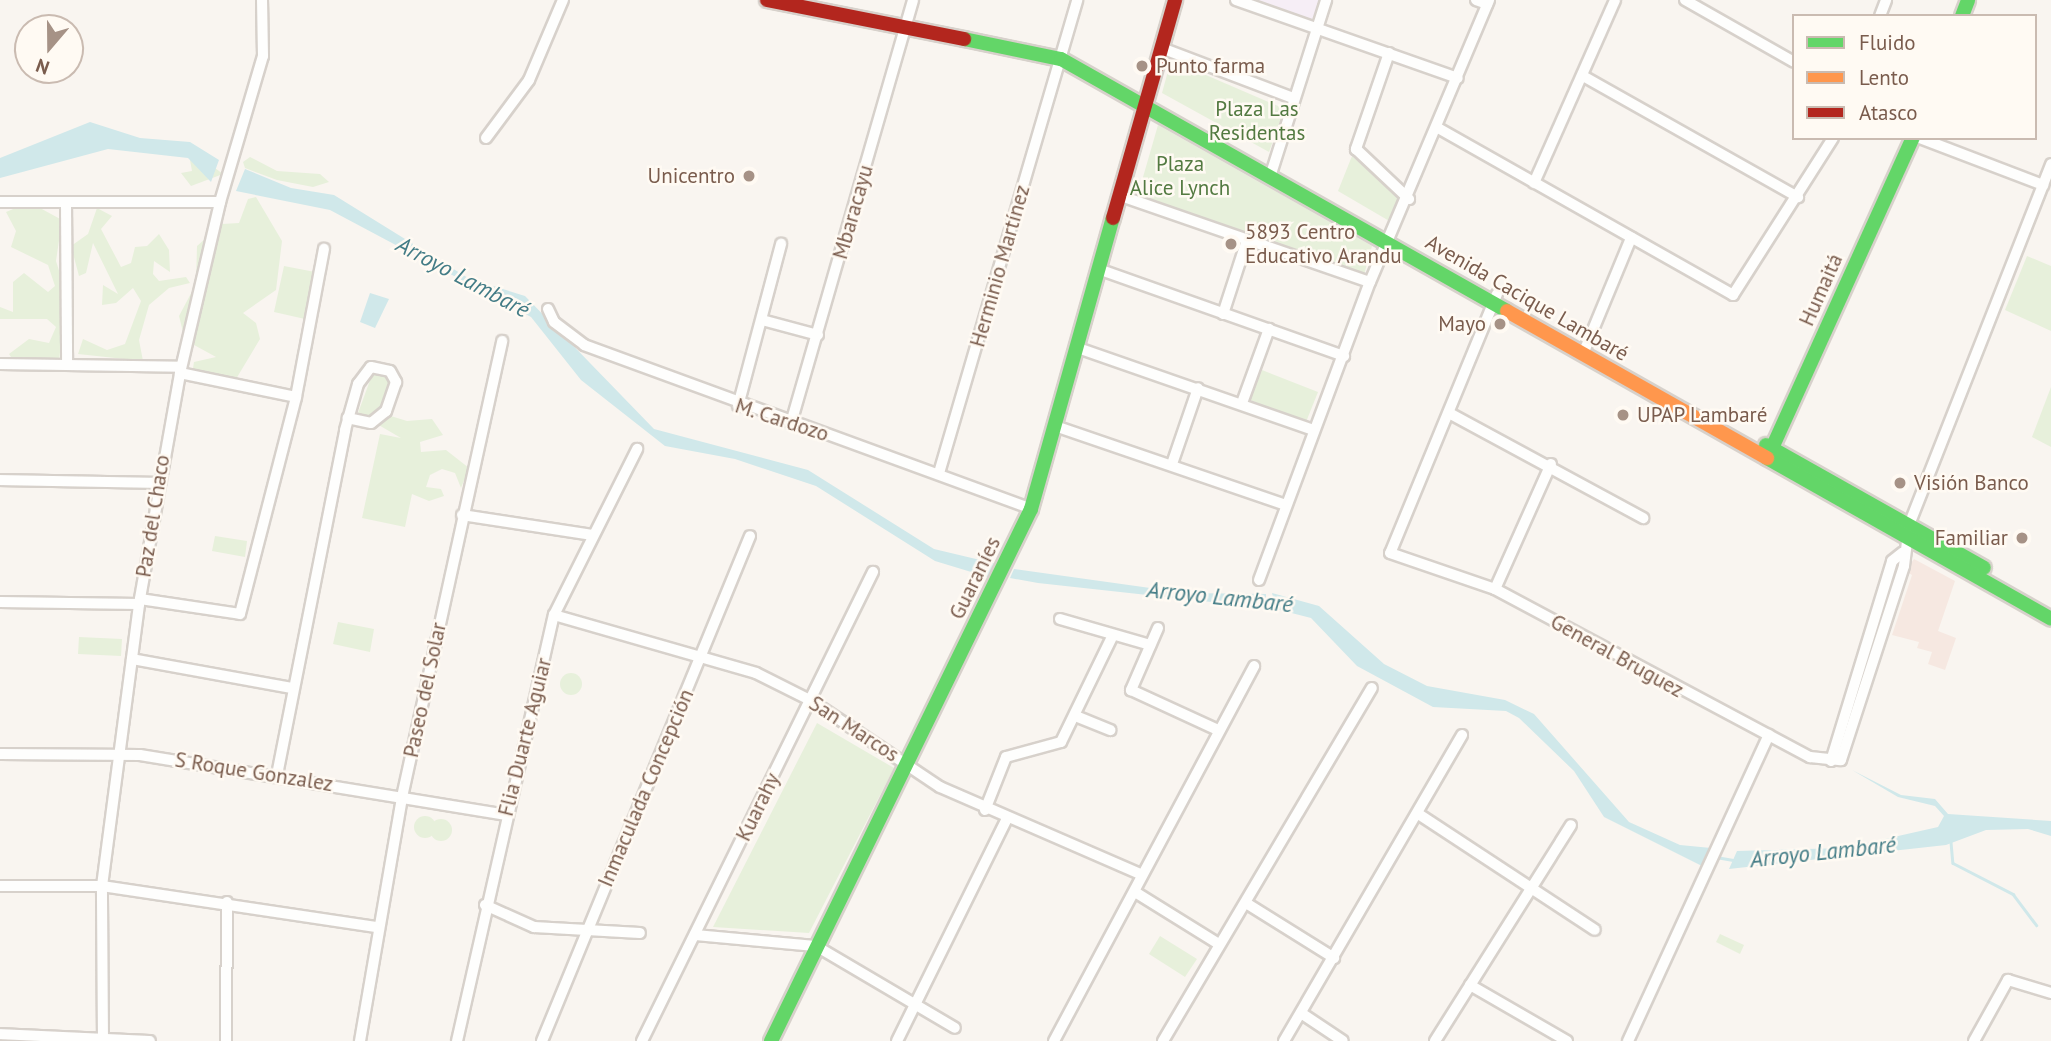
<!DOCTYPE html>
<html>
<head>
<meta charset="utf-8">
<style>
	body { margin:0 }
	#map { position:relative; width:2051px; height:1041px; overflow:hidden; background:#f9f5f0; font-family:"PT Sans",sans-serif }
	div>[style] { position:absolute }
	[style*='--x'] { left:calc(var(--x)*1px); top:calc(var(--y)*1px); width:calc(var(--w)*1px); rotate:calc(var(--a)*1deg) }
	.commercial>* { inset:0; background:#f6e8e1 }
	.education>* { inset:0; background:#f6eef6 }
	.green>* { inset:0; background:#e7f0db }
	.round { border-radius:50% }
	.water>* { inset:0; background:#d0e8ea }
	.stream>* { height:2.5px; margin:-1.25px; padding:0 1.25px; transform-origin:1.25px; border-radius:1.25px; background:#d0e8ea }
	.roads { filter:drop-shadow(2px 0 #d7d1cb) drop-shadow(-2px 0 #d7d1cb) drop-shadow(0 2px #d7d1cb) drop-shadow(0 -2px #d7d1cb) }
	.street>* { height:10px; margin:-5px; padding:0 5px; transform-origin:5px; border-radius:5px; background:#fefefd }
	.fast>* { height:14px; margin:-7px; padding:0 7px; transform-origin:7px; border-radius:7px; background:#63d668 }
	.slow>* { height:14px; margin:-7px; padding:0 7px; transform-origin:7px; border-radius:7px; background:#ff974d }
	.jam>* { height:14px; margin:-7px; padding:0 7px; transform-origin:7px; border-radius:7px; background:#b3261e }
	.dots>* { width:19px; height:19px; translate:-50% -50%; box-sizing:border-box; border:4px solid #fffaf3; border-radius:50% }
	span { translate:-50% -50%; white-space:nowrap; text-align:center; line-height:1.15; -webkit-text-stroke:5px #fffaf3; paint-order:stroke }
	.poi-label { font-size:21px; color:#7a5c4d }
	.left { translate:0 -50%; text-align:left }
	.right { translate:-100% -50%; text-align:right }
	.park-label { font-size:21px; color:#537a41 }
	.street-label { font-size:21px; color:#7a5c4d }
	.water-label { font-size:23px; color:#437c86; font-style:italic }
	.legend { position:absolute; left:1792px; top:14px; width:245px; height:126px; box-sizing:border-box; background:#fffaf3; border:2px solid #cabbb1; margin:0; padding:9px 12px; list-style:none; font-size:21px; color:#7a5c4d }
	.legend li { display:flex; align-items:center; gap:14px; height:35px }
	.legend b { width:35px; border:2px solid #cabbb1 }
	.north { position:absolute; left:14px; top:14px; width:70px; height:70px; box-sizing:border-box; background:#fffaf3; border:2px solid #cabbb1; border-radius:50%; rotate:200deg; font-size:19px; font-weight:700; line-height:28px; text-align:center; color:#7a5c4d }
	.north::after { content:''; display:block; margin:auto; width:24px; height:32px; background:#a69286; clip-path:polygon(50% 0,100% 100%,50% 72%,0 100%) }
</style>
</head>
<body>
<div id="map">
	<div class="commercial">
		<div style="clip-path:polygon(1914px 559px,1955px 581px,1938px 631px,1956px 638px,1945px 670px,1928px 664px,1932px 652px,1917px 648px,1919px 642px,1892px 635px,1912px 575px,1905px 571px)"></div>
	</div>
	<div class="education">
		<div style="clip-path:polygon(1258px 0,1320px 0,1314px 20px)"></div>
	</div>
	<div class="green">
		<div style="clip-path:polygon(1171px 60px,1285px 109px,1269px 152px,1162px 93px)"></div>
		<div style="clip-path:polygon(1158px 125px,1372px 246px,1364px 275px,1137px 198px)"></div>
		<div style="clip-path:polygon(1352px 156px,1401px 200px,1391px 222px,1338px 191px)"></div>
		<div style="clip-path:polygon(250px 157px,277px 171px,320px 174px,329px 182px,313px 187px,277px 180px,245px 168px,243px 162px)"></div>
		<div style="clip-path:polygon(190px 160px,215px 168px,223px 174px,191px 186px,181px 173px,192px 171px)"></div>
		<div style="clip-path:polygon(256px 197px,282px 241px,276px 290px,243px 313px,256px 323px,260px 339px,233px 384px,215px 388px,192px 374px,194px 362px,216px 357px,185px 340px,179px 316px,196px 284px,197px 246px,222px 224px,239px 223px,248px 199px)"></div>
		<div style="clip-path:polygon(18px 207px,40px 208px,62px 220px,56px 261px,66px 293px,59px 362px,13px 360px,9px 354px,29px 339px,49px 343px,56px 327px,47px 319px,0 319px,0 307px,13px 312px,13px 282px,24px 273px,48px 292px,55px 286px,48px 265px,11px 247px,16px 231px,6px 212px)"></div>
		<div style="clip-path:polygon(97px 208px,112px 216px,101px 229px,121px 267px,131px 263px,135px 247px,147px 246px,159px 234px,169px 250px,170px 272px,154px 261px,153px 274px,159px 281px,186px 277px,190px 283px,169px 288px,149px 305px,139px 340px,143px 361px,78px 354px,83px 339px,107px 350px,125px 344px,141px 301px,133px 288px,116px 303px,102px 305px,103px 285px,118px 294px,93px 243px,86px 273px,79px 276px,71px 246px,88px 234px)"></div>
		<div style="clip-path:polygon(2027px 256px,2051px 266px,2051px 331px,2005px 310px)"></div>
		<div style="clip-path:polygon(284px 266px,315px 272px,305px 319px,274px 312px)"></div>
		<div style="clip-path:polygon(1262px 370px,1318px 392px,1306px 422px,1250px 400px)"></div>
		<div style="clip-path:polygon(384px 371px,394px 379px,381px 413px,407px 421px,432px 419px,443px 435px,420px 442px,421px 452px,446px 450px,469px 468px,461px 488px,455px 473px,442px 469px,430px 475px,426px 487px,441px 489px,444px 496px,429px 501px,412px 494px,405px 527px,362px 518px,380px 434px,401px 438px,358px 413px,372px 375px)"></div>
		<div style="clip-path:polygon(2051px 387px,2051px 447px,2032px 437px)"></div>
		<div style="clip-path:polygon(215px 536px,247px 541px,245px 557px,212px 551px)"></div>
		<div style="clip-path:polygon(338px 622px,374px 629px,370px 652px,333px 644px)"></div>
		<div style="clip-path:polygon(79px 637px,122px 639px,121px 656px,78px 654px)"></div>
		<div class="round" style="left:560px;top:673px;width:22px;height:22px"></div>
		<div style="clip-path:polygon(817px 723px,894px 768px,809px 933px,713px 927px)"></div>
		<div class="round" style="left:414px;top:816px;width:22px;height:22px"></div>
		<div class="round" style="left:430px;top:819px;width:22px;height:22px"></div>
		<div style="clip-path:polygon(1720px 934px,1744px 945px,1740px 954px,1716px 942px)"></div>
		<div style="clip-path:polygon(1160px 936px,1197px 959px,1185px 977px,1149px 954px)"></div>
	</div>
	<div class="water">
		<div style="clip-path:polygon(90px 122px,140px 138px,190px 142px,219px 160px,211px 182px,188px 158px,108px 149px,0 178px,0 158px)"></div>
		<div style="clip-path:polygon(245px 169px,291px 188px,334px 195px,468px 278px,525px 296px,654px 429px,808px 470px,934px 549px,997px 564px,991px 578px,935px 561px,816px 486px,735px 459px,665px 446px,581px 380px,531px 317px,330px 210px,236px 191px)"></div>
		<div style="clip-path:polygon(370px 293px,389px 299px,375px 328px,360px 322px)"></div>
		<div style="clip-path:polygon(1014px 569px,1186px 593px,1266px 594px,1266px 608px,1038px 583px,1010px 578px)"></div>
		<div style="clip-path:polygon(1272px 593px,1319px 606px,1384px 664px,1427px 686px,1505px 700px,1534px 714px,1629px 822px,1680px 845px,1711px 848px,1704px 867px,1604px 817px,1574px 771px,1519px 718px,1506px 711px,1433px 707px,1357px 666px,1311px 618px,1276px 609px)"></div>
		<div style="clip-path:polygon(1852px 770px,1901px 795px,1935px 799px,1948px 814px,2051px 821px,2051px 836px,2028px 829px,1986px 830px,1946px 845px,1729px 869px,1737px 851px,1845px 848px,1938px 827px,1944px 816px,1935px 806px,1898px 797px)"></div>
	</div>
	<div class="stream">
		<div style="--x:1888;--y:594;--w:32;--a:-72"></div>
		<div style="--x:1262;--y:599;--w:14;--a:0"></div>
		<div style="--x:1951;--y:842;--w:21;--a:85"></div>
		<div style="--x:1953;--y:863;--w:68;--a:27.3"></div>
		<div style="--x:2013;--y:894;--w:39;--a:53"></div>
		<div style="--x:1716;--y:857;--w:17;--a:10"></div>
	</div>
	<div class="roads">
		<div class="street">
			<div style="--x:1236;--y:0;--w:235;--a:19.4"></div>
			<div style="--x:1476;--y:0;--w:12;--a:20"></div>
			<div style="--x:1685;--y:0;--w:125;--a:29.6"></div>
			<div style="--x:1880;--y:16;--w:17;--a:-69"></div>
			<div style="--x:1164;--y:49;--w:138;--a:20.8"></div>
			<div style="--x:1389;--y:53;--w:102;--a:109"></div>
			<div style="--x:1356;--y:149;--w:73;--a:43.3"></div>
			<div style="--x:1583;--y:76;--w:247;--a:29.4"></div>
			<div style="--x:1438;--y:128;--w:339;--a:29.5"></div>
			<div style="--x:1733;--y:295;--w:186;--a:-57.5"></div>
			<div style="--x:486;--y:138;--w:72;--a:-53.4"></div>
			<div style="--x:529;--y:80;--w:87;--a:-67"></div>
			<div style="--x:1920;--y:138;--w:132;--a:20.9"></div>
			<div style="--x:1270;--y:177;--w:186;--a:-72.4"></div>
			<div style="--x:1534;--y:183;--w:200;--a:-66.1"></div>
			<div style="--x:1121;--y:196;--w:263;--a:19.1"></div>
			<div style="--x:0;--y:202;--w:220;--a:0"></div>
			<div style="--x:66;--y:204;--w:159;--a:89.6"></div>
			<div style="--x:1101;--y:270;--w:258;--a:19.5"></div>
			<div style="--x:1497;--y:294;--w:280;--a:112.4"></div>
			<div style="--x:1390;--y:553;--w:111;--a:18.9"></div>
			<div style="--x:1495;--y:589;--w:357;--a:28.1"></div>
			<div style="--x:1810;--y:757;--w:31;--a:6"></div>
			<div style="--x:1841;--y:760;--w:204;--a:-72"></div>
			<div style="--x:1904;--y:566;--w:41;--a:-83"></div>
			<div style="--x:1909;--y:525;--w:388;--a:-68.5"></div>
			<div style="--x:548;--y:309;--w:14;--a:65"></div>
			<div style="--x:554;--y:322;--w:38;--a:37"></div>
			<div style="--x:584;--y:345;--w:476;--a:20.1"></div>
			<div style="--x:1223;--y:314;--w:78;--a:-72"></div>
			<div style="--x:762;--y:320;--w:58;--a:15"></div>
			<div style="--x:1078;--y:348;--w:250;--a:19.2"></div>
			<div style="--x:1583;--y:354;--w:126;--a:-67.5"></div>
			<div style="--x:0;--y:364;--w:181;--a:0.9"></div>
			<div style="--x:180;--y:373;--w:118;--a:11.7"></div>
			<div style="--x:1242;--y:403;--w:79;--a:-70"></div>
			<div style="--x:738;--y:406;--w:168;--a:-75.1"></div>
			<div style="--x:1449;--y:413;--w:221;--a:28.4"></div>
			<div style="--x:791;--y:423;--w:440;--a:-73.9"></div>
			<div style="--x:1055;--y:426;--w:244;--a:18.9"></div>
			<div style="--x:1172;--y:464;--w:80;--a:-71.1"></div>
			<div style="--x:939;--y:473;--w:493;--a:-73.7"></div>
			<div style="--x:0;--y:480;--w:157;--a:1.1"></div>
			<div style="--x:462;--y:515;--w:132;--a:8.7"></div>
			<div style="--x:1259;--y:580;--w:318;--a:-69.6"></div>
			<div style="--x:1370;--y:282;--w:306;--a:-67.1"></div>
			<div style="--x:1495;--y:589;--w:137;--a:-65.9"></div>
			<div style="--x:140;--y:599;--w:101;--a:8.5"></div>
			<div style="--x:240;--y:614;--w:224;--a:-75.5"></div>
			<div style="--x:296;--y:397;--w:151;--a:-79.3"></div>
			<div style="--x:0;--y:602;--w:139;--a:0.8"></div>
			<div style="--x:554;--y:615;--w:210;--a:16"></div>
			<div style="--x:756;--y:673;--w:60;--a:26.6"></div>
			<div style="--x:810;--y:700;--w:156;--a:33.8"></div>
			<div style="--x:940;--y:787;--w:218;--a:23.5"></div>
			<div style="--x:1060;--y:619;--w:94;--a:16.1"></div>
			<div style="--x:1158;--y:628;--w:68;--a:113.5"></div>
			<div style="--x:1131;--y:690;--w:96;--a:24.7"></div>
			<div style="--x:132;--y:659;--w:163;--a:10.3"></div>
			<div style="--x:1078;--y:717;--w:35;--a:22"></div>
			<div style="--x:0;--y:754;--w:140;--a:0.4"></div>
			<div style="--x:140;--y:755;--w:370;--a:9.3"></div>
			<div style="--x:1831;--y:761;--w:209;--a:-73"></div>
			<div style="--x:1892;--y:561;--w:13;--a:-39"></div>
			<div style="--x:277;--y:775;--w:352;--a:-78.8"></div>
			<div style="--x:345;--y:430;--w:48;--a:-74.2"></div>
			<div style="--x:358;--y:384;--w:21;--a:-53"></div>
			<div style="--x:371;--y:367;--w:19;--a:12"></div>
			<div style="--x:390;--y:371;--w:13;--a:61"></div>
			<div style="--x:396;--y:382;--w:31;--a:109"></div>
			<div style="--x:386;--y:411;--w:19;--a:141"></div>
			<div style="--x:371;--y:423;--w:24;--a:-168"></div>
			<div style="--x:985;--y:810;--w:57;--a:-68.4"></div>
			<div style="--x:1006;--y:757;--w:57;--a:-15.3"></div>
			<div style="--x:1061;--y:742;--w:119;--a:-64.1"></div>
			<div style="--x:1420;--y:815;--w:209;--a:33.3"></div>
			<div style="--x:0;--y:886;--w:102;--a:0"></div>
			<div style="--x:102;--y:886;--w:277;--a:8.5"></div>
			<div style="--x:1135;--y:892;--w:99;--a:31.8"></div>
			<div style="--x:1246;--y:903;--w:104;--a:32"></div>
			<div style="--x:485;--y:905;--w:54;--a:24.2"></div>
			<div style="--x:534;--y:927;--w:106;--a:3.2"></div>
			<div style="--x:695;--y:935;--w:121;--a:5.2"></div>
			<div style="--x:816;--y:946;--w:161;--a:30.5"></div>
			<div style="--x:1470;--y:985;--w:112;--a:30"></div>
			<div style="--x:1301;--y:1013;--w:50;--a:33.7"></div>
			<div style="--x:0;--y:1034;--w:150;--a:2.7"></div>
			<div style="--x:103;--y:1041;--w:155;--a:-90.4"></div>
			<div style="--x:102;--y:886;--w:284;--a:-82.5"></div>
			<div style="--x:139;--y:604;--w:235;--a:-79.9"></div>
			<div style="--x:180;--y:373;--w:176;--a:-76.8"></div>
			<div style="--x:220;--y:202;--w:152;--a:-73.6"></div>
			<div style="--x:263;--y:56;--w:56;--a:-91"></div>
			<div style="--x:226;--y:1041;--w:139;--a:-89.6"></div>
			<div style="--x:360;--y:1041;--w:248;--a:-80.2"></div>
			<div style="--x:402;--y:797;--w:467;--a:-77.6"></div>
			<div style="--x:457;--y:1041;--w:437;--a:-77.2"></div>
			<div style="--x:554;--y:615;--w:186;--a:-63.4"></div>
			<div style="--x:542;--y:1041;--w:546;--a:-67.61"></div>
			<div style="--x:642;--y:1041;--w:523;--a:-63.78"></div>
			<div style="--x:897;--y:1041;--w:246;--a:-63.7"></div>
			<div style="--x:1054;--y:1041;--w:425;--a:-61.9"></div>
			<div style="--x:1163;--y:1041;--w:410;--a:-59.4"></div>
			<div style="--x:1284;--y:1041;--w:354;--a:-59.8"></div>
			<div style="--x:1435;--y:1041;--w:255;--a:-57.8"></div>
			<div style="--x:1628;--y:1041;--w:337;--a:-65.3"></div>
			<div style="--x:1974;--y:1041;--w:70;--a:-60.9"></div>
			<div style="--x:2008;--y:980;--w:45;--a:16.8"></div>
		</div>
		<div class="fast">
			<div style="--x:1962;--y:16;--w:17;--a:-69"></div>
			<div style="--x:964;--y:39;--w:99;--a:11.7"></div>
			<div style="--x:1061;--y:59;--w:512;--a:29.47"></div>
			<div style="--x:1766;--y:445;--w:250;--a:29.4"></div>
			<div style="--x:1768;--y:457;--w:350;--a:-65.6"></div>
			<div style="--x:1767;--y:458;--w:326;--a:29.5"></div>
			<div style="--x:771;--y:1041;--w:592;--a:-63.95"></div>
			<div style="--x:1031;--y:509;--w:302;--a:-74.3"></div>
		</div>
		<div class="slow">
			<div style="--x:1507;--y:311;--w:299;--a:29.5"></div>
		</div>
		<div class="jam">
			<div style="--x:767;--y:0;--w:201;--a:11.2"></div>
			<div style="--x:1113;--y:218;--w:227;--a:-74.1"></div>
		</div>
	</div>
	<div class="dots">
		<div style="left:1142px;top:66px;background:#a69286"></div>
		<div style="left:749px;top:176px;background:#a69286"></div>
		<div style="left:1231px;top:244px;background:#a69286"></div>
		<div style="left:1500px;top:324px;background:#a69286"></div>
		<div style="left:1623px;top:415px;background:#a69286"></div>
		<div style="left:1900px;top:483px;background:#a69286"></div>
		<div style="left:2022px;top:538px;background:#a69286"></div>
	</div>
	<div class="poi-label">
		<span class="left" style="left:1156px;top:66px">Punto farma</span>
		<span class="right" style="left:735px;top:176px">Unicentro</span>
		<span class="left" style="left:1245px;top:244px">5893 Centro<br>Educativo Arandu</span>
		<span class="right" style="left:1486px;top:324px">Mayo</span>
		<span class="left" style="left:1637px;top:415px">UPAP Lambaré</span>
		<span class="left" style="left:1914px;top:483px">Visión Banco</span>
		<span class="right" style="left:2008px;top:538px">Familiar</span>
	</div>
	<div class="park-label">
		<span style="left:1257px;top:121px">Plaza Las<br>Residentas</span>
		<span style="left:1180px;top:176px">Plaza<br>Alice Lynch</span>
	</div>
	<div class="street-label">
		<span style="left:853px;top:212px;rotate:-74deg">Mbaracayu</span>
		<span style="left:1000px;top:266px;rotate:-74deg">Herminio Martínez</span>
		<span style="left:1821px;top:290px;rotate:-66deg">Humaitá</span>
		<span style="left:1527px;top:298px;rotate:30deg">Avenida Cacique Lambaré</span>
		<span style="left:782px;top:420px;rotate:18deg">M. Cardozo</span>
		<span style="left:153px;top:516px;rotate:-81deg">Paz del Chaco</span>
		<span style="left:975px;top:578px;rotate:-64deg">Guaraníes</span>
		<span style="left:1617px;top:656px;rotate:29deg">General Bruguez</span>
		<span style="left:425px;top:690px;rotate:-78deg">Paseo del Solar</span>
		<span style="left:854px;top:729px;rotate:33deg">San Marcos</span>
		<span style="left:525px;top:737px;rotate:-76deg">Flia Duarte Aguiar</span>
		<span style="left:254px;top:772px;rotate:9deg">S Roque Gonzalez</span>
		<span style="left:646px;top:788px;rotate:-67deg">Inmaculada Concepción</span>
		<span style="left:758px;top:807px;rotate:-64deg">Kuarahy</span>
	</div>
	<div class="water-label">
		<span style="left:463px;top:277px;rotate:28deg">Arroyo Lambaré</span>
		<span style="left:1220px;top:597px;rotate:6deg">Arroyo Lambaré</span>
		<span style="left:1823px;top:852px;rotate:-6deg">Arroyo Lambaré</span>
	</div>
	<ul class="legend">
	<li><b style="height:9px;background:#63d668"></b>Fluido</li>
	<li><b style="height:9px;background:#ff974d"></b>Lento</li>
	<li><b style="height:9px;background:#b3261e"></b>Atasco</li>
	</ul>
	<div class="north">N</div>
</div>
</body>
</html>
